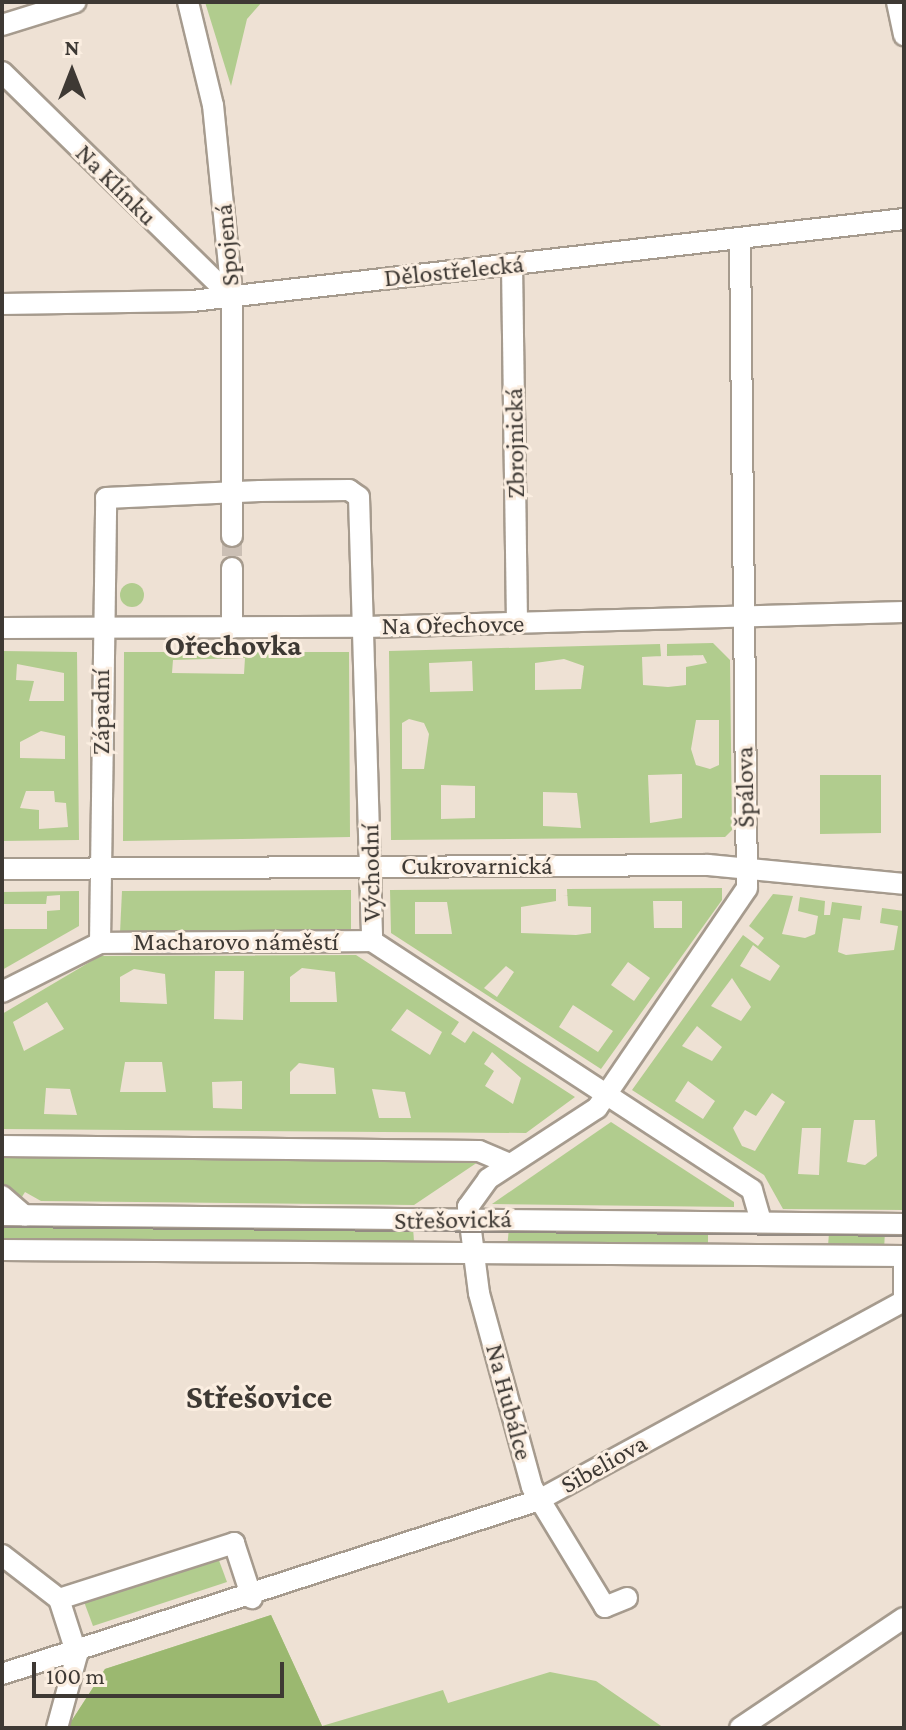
<!DOCTYPE html>
<html>
<head>
<meta charset="utf-8">
<style>
	body { margin:0 }
	#map { position:relative; width:906px; height:1730px; overflow:hidden; background:#eee1d4; font-family:"Crimson Pro",serif }
	div>[style] { position:absolute }
	[style*='--x'] { left:calc(var(--x)*1px); top:calc(var(--y)*1px); width:calc(var(--w)*1px); rotate:calc(var(--a)*1deg) }
	.green>* { inset:0; background:#b1cc8e }
	.round { border-radius:50% }
	.forest>* { inset:0; background:#9bb870 }
	.minor-tunnel>* { height:20px; margin-top:-10px; transform-origin:0; background:repeating-linear-gradient(90deg,#cbbfb4 0 20px,transparent 0 30px) }
	.roads { filter:drop-shadow(2px 0 #a69b8e) drop-shadow(-2px 0 #a69b8e) drop-shadow(0 2px #a69b8e) drop-shadow(0 -2px #a69b8e) }
	.minor>* { height:20px; margin:-10px; padding:0 10px; transform-origin:10px; border-radius:10px; background:#fff }
	.tram>* { height:2px; margin:-1px; padding:0 1px; transform-origin:1px; border-radius:1px; background:#948b83 }
	span { translate:-50% -50%; white-space:nowrap; text-align:center; line-height:1.15; -webkit-text-stroke:6px #fbeee1; paint-order:stroke }
	.street-label { font-size:26px; color:#3e3934 }
	.quarter-label { font-size:30px; color:#3e3934; font-weight:700 }
	.district-label { font-size:34px; color:#3e3934; font-weight:700 }
	.frame { position:absolute; inset:0; border:4px solid #3e3934; pointer-events:none }
	.north { position:absolute; left:32px; top:32px; width:80px; height:80px; -webkit-text-stroke:6px #fbeee1; paint-order:stroke; rotate:0deg; font-size:22px; font-weight:700; line-height:32px; text-align:center; color:#3e3934 }
	.north::after { content:''; display:block; margin:auto; width:28px; height:36px; background:#3e3934; clip-path:polygon(50% 0,100% 100%,50% 72%,0 100%) }
	.scale { position:absolute; left:32px; top:1662px; width:252px; height:36px; box-sizing:border-box; border:4px solid #3e3934; border-top:0; padding-left:10px; font-size:24px; line-height:28px; white-space:nowrap; color:#3e3934; -webkit-text-stroke:6px #fbeee1; paint-order:stroke }
</style>
</head>
<body>
<div id="map">
	<div class="green">
		<div style="clip-path:polygon(205px 2px,262px 2px,247px 19px,231px 86px)"></div>
		<div class="round" style="left:120px;top:583px;width:24px;height:24px"></div>
		<div style="clip-path:polygon(evenodd,713px 643px,730px 660px,732px 830px,725px 837px,391px 840px,389px 651px,660px 644px,661px 656px,642px 657px,643px 685px,668px 687px,686px 685px,686px 667px,707px 663px,703px 655px,667px 656px,667px 644px,713px 643px,564px 659px,584px 666px,581px 689px,535px 690px,535px 663px,564px 659px,713px 643px,472px 661px,473px 691px,430px 692px,429px 663px,472px 661px,713px 643px,409px 719px,424px 723px,429px 734px,424px 769px,402px 769px,402px 723px,409px 719px,713px 643px,696px 720px,719px 720px,719px 765px,710px 769px,696px 765px,691px 749px,696px 720px,713px 643px,682px 774px,682px 818px,650px 823px,648px 775px,682px 774px,713px 643px,441px 785px,475px 786px,475px 818px,441px 819px,441px 785px,713px 643px,543px 792px,577px 793px,581px 828px,543px 826px,543px 792px)"></div>
		<div style="clip-path:polygon(evenodd,2px 651px,77px 652px,79px 840px,2px 841px,2px 651px,17px 664px,64px 673px,64px 701px,29px 701px,34px 681px,16px 680px,17px 664px,2px 651px,41px 731px,65px 736px,65px 759px,20px 758px,20px 742px,41px 731px,2px 651px,26px 791px,54px 791px,55px 802px,66px 803px,68px 827px,39px 829px,39px 810px,20px 808px,26px 791px)"></div>
		<div style="clip-path:polygon(evenodd,124px 652px,349px 652px,350px 837px,123px 841px,124px 652px,245px 658px,244px 674px,172px 673px,173px 660px,245px 658px)"></div>
		<div style="clip-path:polygon(820px 775px,881px 775px,881px 833px,820px 834px)"></div>
		<div style="clip-path:polygon(evenodd,722px 888px,722px 900px,601px 1069px,391px 933px,390px 890px,556px 889px,556px 901px,521px 907px,521px 933px,576px 935px,591px 933px,591px 907px,568px 906px,567px 889px,722px 888px,653px 901px,682px 901px,682px 928px,654px 928px,653px 901px,722px 888px,415px 902px,447px 902px,452px 934px,415px 934px,415px 902px,722px 888px,628px 962px,650px 978px,634px 1001px,611px 985px,628px 962px,722px 888px,506px 966px,514px 972px,497px 997px,484px 988px,506px 966px,722px 888px,573px 1005px,613px 1031px,598px 1052px,559px 1027px,573px 1005px)"></div>
		<div style="clip-path:polygon(351px 890px,351px 932px,120px 933px,122px 891px)"></div>
		<div style="clip-path:polygon(79px 891px,79px 926px,2px 970px,2px 929px,47px 929px,47px 911px,60px 910px,60px 895px,47px 896px,46px 904px,2px 904px,2px 892px)"></div>
		<div style="clip-path:polygon(evenodd,773px 894px,793px 896px,782px 934px,805px 938px,815px 934px,818px 916px,798px 911px,800px 897px,825px 901px,824px 915px,830px 915px,832px 902px,862px 906px,860px 920px,843px 918px,838px 952px,846px 955px,894px 950px,898px 926px,880px 923px,882px 908px,904px 911px,904px 1210px,783px 1209px,764px 1175px,632px 1090px,743px 935px,758px 946px,764px 938px,749px 926px,773px 894px,753px 945px,780px 966px,770px 981px,740px 966px,753px 945px,773px 894px,732px 978px,751px 1007px,741px 1021px,711px 1006px,732px 978px,773px 894px,697px 1026px,722px 1047px,712px 1061px,682px 1046px,697px 1026px,773px 894px,688px 1081px,715px 1101px,703px 1119px,675px 1101px,688px 1081px,773px 894px,772px 1093px,785px 1102px,755px 1151px,742px 1146px,733px 1128px,745px 1110px,756px 1116px,772px 1093px,773px 894px,854px 1120px,875px 1120px,877px 1156px,865px 1165px,847px 1162px,854px 1120px,773px 894px,802px 1128px,821px 1128px,819px 1175px,798px 1174px,802px 1128px)"></div>
		<div style="clip-path:polygon(evenodd,356px 955px,459px 1022px,451px 1034px,465px 1043px,473px 1031px,575px 1097px,526px 1133px,2px 1129px,2px 1014px,100px 956px,356px 955px,302px 968px,335px 972px,337px 1002px,290px 1002px,290px 977px,302px 968px,356px 955px,134px 969px,165px 974px,167px 1004px,120px 1002px,120px 977px,134px 969px,356px 955px,215px 971px,244px 971px,243px 1020px,214px 1019px,215px 971px,356px 955px,47px 1002px,64px 1029px,24px 1051px,13px 1022px,47px 1002px,356px 955px,407px 1009px,442px 1032px,430px 1055px,391px 1030px,407px 1009px,356px 955px,492px 1052px,521px 1078px,513px 1104px,485px 1086px,494px 1071px,484px 1064px,492px 1052px,356px 955px,125px 1062px,162px 1062px,166px 1092px,120px 1092px,125px 1062px,356px 955px,299px 1063px,334px 1068px,336px 1094px,290px 1094px,290px 1072px,299px 1063px,356px 955px,242px 1081px,242px 1109px,213px 1108px,212px 1082px,242px 1081px,356px 955px,46px 1088px,70px 1089px,77px 1115px,44px 1114px,46px 1088px,356px 955px,372px 1089px,405px 1092px,411px 1118px,379px 1118px,372px 1089px)"></div>
		<div style="clip-path:polygon(611px 1122px,734px 1202px,734px 1207px,492px 1204px)"></div>
		<div style="clip-path:polygon(2px 1152px,477px 1159px,478px 1162px,414px 1205px,41px 1201px,25px 1192px,20px 1200px,2px 1186px)"></div>
		<div style="clip-path:polygon(2px 1220px,413px 1227px,414px 1242px,2px 1242px)"></div>
		<div style="clip-path:polygon(509px 1228px,708px 1230px,708px 1246px,507px 1248px)"></div>
		<div style="clip-path:polygon(829px 1232px,885px 1232px,884px 1249px,828px 1247px)"></div>
		<div style="clip-path:polygon(217px 1555px,227px 1582px,93px 1626px,83px 1599px)"></div>
		<div style="clip-path:polygon(271px 1615px,322px 1726px,443px 1690px,448px 1703px,550px 1672px,596px 1681px,664px 1728px,67px 1728px,105px 1669px)"></div>
	</div>
	<div class="forest">
		<div style="clip-path:polygon(271px 1615px,322px 1726px,67px 1728px,105px 1669px)"></div>
	</div>
	<div class="minor-tunnel">
		<div style="--x:232;--y:536;--w:32;--a:90"></div>
	</div>
	<div class="roads">
		<div class="minor">
			<div style="--x:188;--y:2;--w:106;--a:76.4"></div>
			<div style="--x:213;--y:105;--w:193;--a:84.3"></div>
			<div style="--x:232;--y:297;--w:239;--a:90"></div>
			<div style="--x:897;--y:2;--w:34;--a:78"></div>
			<div style="--x:2;--y:25;--w:77;--a:-17.3"></div>
			<div style="--x:2;--y:72;--w:322;--a:44.4"></div>
			<div style="--x:512;--y:264;--w:359;--a:89.2"></div>
			<div style="--x:2;--y:304;--w:190;--a:-0.9"></div>
			<div style="--x:192;--y:301;--w:717;--a:-6.57"></div>
			<div style="--x:232;--y:568;--w:60;--a:90"></div>
			<div style="--x:2;--y:628;--w:364;--a:-0.2"></div>
			<div style="--x:366;--y:627;--w:538;--a:-1.6"></div>
			<div style="--x:2;--y:869;--w:706;--a:-0.32"></div>
			<div style="--x:708;--y:865;--w:197;--a:5.5"></div>
			<div style="--x:372;--y:941;--w:454;--a:33.2"></div>
			<div style="--x:752;--y:1190;--w:32;--a:74"></div>
			<div style="--x:100;--y:943;--w:445;--a:-89.2"></div>
			<div style="--x:106;--y:498;--w:154;--a:-2.6"></div>
			<div style="--x:260;--y:491;--w:89;--a:-0.6"></div>
			<div style="--x:349;--y:490;--w:12;--a:35"></div>
			<div style="--x:359;--y:497;--w:444;--a:88.3"></div>
			<div style="--x:2;--y:992;--w:110;--a:-26.6"></div>
			<div style="--x:100;--y:943;--w:272;--a:-0.4"></div>
			<div style="--x:2;--y:1146;--w:477;--a:0.6"></div>
			<div style="--x:479;--y:1151;--w:34;--a:23"></div>
			<div style="--x:2;--y:1196;--w:30;--a:41"></div>
			<div style="--x:2;--y:1215;--w:902;--a:0.57"></div>
			<div style="--x:2;--y:1250;--w:902;--a:0.38"></div>
			<div style="--x:2;--y:1555;--w:72;--a:37.7"></div>
			<div style="--x:627;--y:1598;--w:24;--a:158"></div>
			<div style="--x:605;--y:1607;--w:140;--a:-121.3"></div>
			<div style="--x:532;--y:1487;--w:201;--a:-105.3"></div>
			<div style="--x:479;--y:1293;--w:87;--a:-97.3"></div>
			<div style="--x:468;--y:1207;--w:34;--a:-54"></div>
			<div style="--x:488;--y:1179;--w:130;--a:-33.1"></div>
			<div style="--x:597;--y:1108;--w:266;--a:-55.7"></div>
			<div style="--x:747;--y:888;--w:648;--a:-90.62"></div>
			<div style="--x:59;--y:1599;--w:184;--a:-17.7"></div>
			<div style="--x:234;--y:1543;--w:58;--a:71.9"></div>
			<div style="--x:2;--y:1674;--w:564;--a:-17.95"></div>
			<div style="--x:539;--y:1500;--w:416;--a:-28.6"></div>
			<div style="--x:904;--y:1301;--w:37;--a:-90"></div>
			<div style="--x:57;--y:1728;--w:76;--a:-74.7"></div>
			<div style="--x:77;--y:1655;--w:59;--a:-107.8"></div>
			<div style="--x:740;--y:1728;--w:197;--a:-33.9"></div>
		</div>
	</div>
	<div class="tram">
		<div style="--x:2;--y:1227;--w:902;--a:0.57"></div>
	</div>
	<div class="street-label">
		<span style="left:116px;top:185px;rotate:45deg">Na Klínku</span>
		<span style="left:227px;top:245px;rotate:-95deg">Spojená</span>
		<span style="left:454px;top:271px;rotate:-6deg">Dělostřelecká</span>
		<span style="left:515px;top:443px;rotate:-91deg">Zbrojnická</span>
		<span style="left:453px;top:625px;rotate:-1deg">Na Ořechovce</span>
		<span style="left:101px;top:712px;rotate:-90deg">Západní</span>
		<span style="left:745px;top:787px;rotate:-91deg">Špálova</span>
		<span style="left:477px;top:866px">Cukrovarnická</span>
		<span style="left:371px;top:873px;rotate:-91deg">Východní</span>
		<span style="left:236px;top:942px">Macharovo náměstí</span>
		<span style="left:453px;top:1220px;rotate:-1deg">Střešovická</span>
		<span style="left:509px;top:1402px;rotate:75deg">Na Hubálce</span>
		<span style="left:604px;top:1464px;rotate:-29deg">Sibeliova</span>
	</div>
	<div class="quarter-label">
		<span style="left:233px;top:645px">Ořechovka</span>
	</div>
	<div class="district-label">
		<span style="left:259px;top:1397px">Střešovice</span>
	</div>
	<div class="frame"></div>
	<div class="north">N</div>
	<div class="scale">100 m</div>
</div>
</body>
</html>
